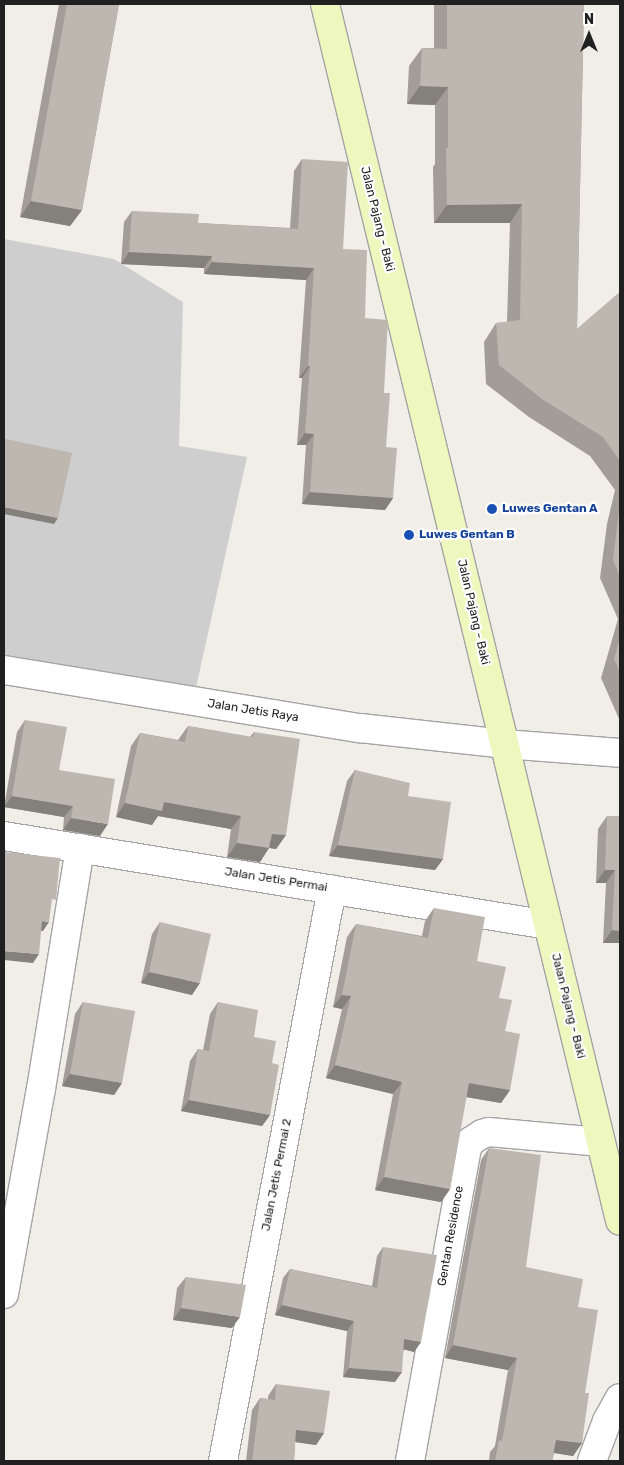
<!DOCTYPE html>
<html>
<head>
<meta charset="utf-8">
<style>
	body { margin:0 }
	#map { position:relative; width:624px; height:1465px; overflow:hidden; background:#f0eee7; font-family:Rubik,sans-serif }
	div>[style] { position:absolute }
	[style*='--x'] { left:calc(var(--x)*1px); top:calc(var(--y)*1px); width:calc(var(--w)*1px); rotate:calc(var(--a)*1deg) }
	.religious>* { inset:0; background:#cecece }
	.roads { filter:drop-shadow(1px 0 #a4a4a4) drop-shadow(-1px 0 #a4a4a4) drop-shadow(0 1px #a4a4a4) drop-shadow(0 -1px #a4a4a4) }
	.street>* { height:28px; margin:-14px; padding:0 14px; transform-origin:14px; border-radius:14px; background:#fff }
	.secondary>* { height:28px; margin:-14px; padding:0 14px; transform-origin:14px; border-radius:14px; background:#edf7be }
	.wall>* { inset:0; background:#a39d97 }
	.shaded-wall>* { inset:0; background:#84807b }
	.building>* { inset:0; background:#bdb7b0 }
	.dots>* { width:14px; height:14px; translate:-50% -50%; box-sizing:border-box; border:2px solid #fff; border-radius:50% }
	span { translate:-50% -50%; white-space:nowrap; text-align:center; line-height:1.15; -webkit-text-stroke:4.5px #fff; paint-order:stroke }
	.street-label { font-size:12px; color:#202020 }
	.transit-label { font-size:12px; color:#164399; font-weight:700 }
	.left { translate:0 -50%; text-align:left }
	.frame { position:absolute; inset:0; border:5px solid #202020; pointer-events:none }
	.north { position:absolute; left:564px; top:10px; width:50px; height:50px; -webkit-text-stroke:4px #fff; paint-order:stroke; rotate:0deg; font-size:14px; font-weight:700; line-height:20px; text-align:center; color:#202020 }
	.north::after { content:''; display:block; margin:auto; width:18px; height:22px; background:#202020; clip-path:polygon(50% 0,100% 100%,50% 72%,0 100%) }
</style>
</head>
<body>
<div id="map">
	<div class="religious">
		<div style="clip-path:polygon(4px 239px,114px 259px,183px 302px,179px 446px,247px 457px,195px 692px,117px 674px,4px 655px)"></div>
	</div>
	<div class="roads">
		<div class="street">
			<div style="--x:4;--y:670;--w:361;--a:9.3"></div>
			<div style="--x:360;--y:728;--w:145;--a:6.3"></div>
			<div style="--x:504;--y:744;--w:116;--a:4.4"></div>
			<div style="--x:4;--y:836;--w:551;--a:9.29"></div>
			<div style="--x:4;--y:1294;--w:208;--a:-79.8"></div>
			<div style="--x:41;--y:1089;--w:244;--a:-80.8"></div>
			<div style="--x:223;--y:1461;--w:582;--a:-79.21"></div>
			<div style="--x:410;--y:1461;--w:318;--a:-79.7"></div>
			<div style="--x:467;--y:1148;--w:8;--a:-60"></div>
			<div style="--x:471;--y:1141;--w:13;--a:-32"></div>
			<div style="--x:482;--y:1134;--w:7;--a:-16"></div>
			<div style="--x:489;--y:1132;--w:112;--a:5.1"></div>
			<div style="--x:592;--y:1461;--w:43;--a:-69.4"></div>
			<div style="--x:607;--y:1421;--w:26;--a:-61"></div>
		</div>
		<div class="secondary">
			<div style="--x:325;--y:4;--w:1252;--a:76.37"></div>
		</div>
	</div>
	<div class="wall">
		<div style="clip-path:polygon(59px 4px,119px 4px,82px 210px,70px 226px,20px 217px)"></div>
		<div style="clip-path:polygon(434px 4px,584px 4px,577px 329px,620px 292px,620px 721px,601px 678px,618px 619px,600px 578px,607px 524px,615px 490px,590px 456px,529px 417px,486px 384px,484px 342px,496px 323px,507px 322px,510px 223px,434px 223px,433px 167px,435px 164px,435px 105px,407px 104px,409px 66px,422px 48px,434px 48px)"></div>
		<div style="clip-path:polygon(302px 159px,343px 249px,365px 318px,384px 393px,386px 447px,393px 498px,385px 510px,302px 504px,306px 445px,297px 445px,302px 378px,299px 378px,306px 280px,204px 274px,204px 268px,121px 264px,124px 222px,132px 211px,198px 223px,290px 228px,294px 171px)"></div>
		<div style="clip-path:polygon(25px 720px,59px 770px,100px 836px,63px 830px,64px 817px,4px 807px,17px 732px)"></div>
		<div style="clip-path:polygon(188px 726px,250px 737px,254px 732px,286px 835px,276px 849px,269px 848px,260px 862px,227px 857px,231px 829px,158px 816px,152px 825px,116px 817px,131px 746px,140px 733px,178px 740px)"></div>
		<div style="clip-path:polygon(355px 770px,408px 796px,443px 859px,435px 870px,329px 856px,347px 781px)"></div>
		<div style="clip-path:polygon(607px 816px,620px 816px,620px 943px,603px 943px,606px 883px,596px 883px,598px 829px)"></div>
		<div style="clip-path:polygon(434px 908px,477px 961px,499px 998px,505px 1031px,510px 1090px,501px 1103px,466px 1097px,450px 1189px,441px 1202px,375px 1190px,393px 1094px,326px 1078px,342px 1009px,333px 1007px,347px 937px,356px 924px,422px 936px,425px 921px)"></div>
		<div style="clip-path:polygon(160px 922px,192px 995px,141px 983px,152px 934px)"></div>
		<div style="clip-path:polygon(83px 1002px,122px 1083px,114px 1095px,62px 1086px,75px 1014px)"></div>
		<div style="clip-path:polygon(218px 1002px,254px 1037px,272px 1063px,270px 1115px,262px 1126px,181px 1111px,190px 1061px,198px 1049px,203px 1050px,210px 1014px)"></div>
		<div style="clip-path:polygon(489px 1148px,526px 1267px,578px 1307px,585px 1393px,582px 1443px,573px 1456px,554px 1453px,552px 1461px,489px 1461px,490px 1452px,495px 1446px,508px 1370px,445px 1358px,481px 1160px)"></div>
		<div style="clip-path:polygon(383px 1247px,421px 1342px,414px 1352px,404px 1349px,395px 1382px,343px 1377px,347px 1331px,275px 1315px,283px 1278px,290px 1269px,372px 1286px,377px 1256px)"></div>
		<div style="clip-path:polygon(186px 1277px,232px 1328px,173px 1320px,177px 1288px)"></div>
		<div style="clip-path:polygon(276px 1384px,324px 1433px,316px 1445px,295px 1442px,294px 1461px,246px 1461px,252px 1410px,260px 1398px,268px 1399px,268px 1396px)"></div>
	</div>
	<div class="shaded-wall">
		<div style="clip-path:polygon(420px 86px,448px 87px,435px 105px,407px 104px)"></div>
		<div style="clip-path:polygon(31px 201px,82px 210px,70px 226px,20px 217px)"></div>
		<div style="clip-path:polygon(522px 204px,510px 223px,434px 223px,447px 205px)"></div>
		<div style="clip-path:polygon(129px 252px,212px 256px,204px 268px,121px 264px)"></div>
		<div style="clip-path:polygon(212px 262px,314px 268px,306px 280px,204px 274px)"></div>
		<div style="clip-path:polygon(308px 366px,310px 366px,302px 378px,299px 378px)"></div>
		<div style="clip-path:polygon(305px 433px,314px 434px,306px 445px,297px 445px)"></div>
		<div style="clip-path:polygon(310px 492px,393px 498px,385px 510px,302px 504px)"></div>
		<div style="clip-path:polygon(4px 507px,58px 518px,54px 524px,4px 514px)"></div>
		<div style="clip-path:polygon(12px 796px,73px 806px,64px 817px,4px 807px)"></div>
		<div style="clip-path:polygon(164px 802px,241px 816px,231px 829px,158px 816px,152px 825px,116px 817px,125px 803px)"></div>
		<div style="clip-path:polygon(71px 818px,108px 824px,100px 836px,63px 830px)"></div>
		<div style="clip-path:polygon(272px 834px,286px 835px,276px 849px,264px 847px,269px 848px,260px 862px,227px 857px,237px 843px)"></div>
		<div style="clip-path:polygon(338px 845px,443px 859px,435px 870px,329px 856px)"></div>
		<div style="clip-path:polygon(605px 870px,615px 870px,606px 883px,596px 883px)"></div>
		<div style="clip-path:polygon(42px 921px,49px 922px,43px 931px,35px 930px)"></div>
		<div style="clip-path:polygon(612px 930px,620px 931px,620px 943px,603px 943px)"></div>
		<div style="clip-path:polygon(4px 951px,39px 954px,33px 963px,4px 960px)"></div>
		<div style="clip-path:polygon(149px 972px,200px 983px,192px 995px,141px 983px)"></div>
		<div style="clip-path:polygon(342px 995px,351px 996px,342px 1009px,333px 1007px)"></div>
		<div style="clip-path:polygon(335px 1065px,402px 1082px,393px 1094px,326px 1078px)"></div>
		<div style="clip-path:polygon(70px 1074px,122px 1083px,114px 1095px,62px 1086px)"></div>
		<div style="clip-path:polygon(469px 1083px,510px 1090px,501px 1103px,460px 1096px)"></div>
		<div style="clip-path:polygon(189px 1100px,270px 1115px,262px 1126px,181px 1111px)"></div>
		<div style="clip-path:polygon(384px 1177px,450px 1189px,441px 1202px,375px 1190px)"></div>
		<div style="clip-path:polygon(282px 1305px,354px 1321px,347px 1331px,275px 1315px)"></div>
		<div style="clip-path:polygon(181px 1308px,240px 1317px,232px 1328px,173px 1320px)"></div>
		<div style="clip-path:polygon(404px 1339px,421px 1342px,414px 1352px,398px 1348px)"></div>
		<div style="clip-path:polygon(453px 1345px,517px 1358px,508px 1370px,445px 1358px)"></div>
		<div style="clip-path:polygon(349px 1368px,402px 1372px,395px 1382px,343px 1377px)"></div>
		<div style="clip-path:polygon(296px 1430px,324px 1433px,316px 1445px,288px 1441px)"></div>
		<div style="clip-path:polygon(556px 1440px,582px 1443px,573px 1456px,548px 1452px)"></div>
	</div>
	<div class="building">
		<div style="clip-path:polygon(67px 4px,119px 4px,82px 210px,31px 201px)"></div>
		<div style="clip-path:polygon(447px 4px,584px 4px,577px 329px,620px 292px,620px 461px,603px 437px,542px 399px,499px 365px,496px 323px,520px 320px,522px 204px,447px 205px,446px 148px,448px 148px,448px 87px,420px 86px,422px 48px,447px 49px)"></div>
		<div style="clip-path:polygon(302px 159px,348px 162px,343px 249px,367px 250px,365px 318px,388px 320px,384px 393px,390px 393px,386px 447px,397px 448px,393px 498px,310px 492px,314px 434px,305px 433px,310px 366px,308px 366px,314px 268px,212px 262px,212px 256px,129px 252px,132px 211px,199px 214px,198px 223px,298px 229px)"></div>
		<div style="clip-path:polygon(6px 439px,72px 453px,58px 518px,4px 507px,4px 440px)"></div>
		<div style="clip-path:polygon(620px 503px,620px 577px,613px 560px)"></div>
		<div style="clip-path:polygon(620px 638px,620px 673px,614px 659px)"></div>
		<div style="clip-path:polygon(25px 720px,67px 727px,59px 770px,115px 779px,108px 824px,71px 818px,73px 806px,12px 796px)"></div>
		<div style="clip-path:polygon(188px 726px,253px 737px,254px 732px,300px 739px,286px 835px,272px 834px,269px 848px,237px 843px,241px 816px,164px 802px,162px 811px,125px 803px,140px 733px,185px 742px)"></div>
		<div style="clip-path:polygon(355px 770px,410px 783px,408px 796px,451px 802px,443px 859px,338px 845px)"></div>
		<div style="clip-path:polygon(607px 816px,620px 816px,620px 931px,612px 930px,615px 870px,605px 870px)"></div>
		<div style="clip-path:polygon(4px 852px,60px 858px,56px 900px,52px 899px,49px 922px,42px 921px,39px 954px,4px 951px)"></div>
		<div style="clip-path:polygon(434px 908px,485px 917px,477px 961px,506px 967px,499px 998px,512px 1000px,505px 1031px,520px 1034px,510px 1090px,469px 1083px,450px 1189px,384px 1177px,402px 1082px,335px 1065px,351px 996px,342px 995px,356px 924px,428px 938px)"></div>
		<div style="clip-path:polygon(160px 922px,211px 934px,200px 983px,149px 972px)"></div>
		<div style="clip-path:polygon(83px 1002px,135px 1011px,122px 1083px,70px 1074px)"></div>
		<div style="clip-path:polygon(218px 1002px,258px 1010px,254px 1037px,276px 1041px,272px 1063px,279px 1065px,270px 1115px,189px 1100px,198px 1049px,209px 1051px)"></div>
		<div style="clip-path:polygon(489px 1148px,541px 1155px,526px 1267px,583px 1279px,578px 1307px,598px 1310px,585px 1393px,589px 1393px,582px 1443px,556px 1440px,552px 1461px,495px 1461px,499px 1440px,502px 1441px,517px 1358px,453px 1345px)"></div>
		<div style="clip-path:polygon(383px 1247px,437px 1255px,421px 1342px,404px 1339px,402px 1372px,349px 1368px,354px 1321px,282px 1305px,290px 1269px,377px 1288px)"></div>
		<div style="clip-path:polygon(186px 1277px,246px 1285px,240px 1317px,181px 1308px)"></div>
		<div style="clip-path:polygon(276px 1384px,330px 1391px,324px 1433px,296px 1430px,294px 1461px,252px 1461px,260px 1398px,275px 1400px)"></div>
	</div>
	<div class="dots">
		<div style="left:492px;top:509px;background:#1a4fb4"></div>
		<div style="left:409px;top:535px;background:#1a4fb4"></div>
	</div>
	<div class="street-label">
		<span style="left:377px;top:219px;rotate:76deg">Jalan Pajang - Baki</span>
		<span style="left:473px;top:612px;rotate:77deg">Jalan Pajang - Baki</span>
		<span style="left:253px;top:711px;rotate:9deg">Jalan Jetis Raya</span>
		<span style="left:276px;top:880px;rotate:9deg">Jalan Jetis Permai</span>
		<span style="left:568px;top:1006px;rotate:76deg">Jalan Pajang - Baki</span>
		<span style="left:277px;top:1175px;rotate:-79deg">Jalan Jetis Permai 2</span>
		<span style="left:451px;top:1236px;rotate:-80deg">Gentan Residence</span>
	</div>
	<div class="transit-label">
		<span class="left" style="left:502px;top:509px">Luwes Gentan A</span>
		<span class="left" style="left:419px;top:535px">Luwes Gentan B</span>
	</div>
	<div class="frame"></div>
	<div class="north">N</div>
</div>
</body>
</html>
